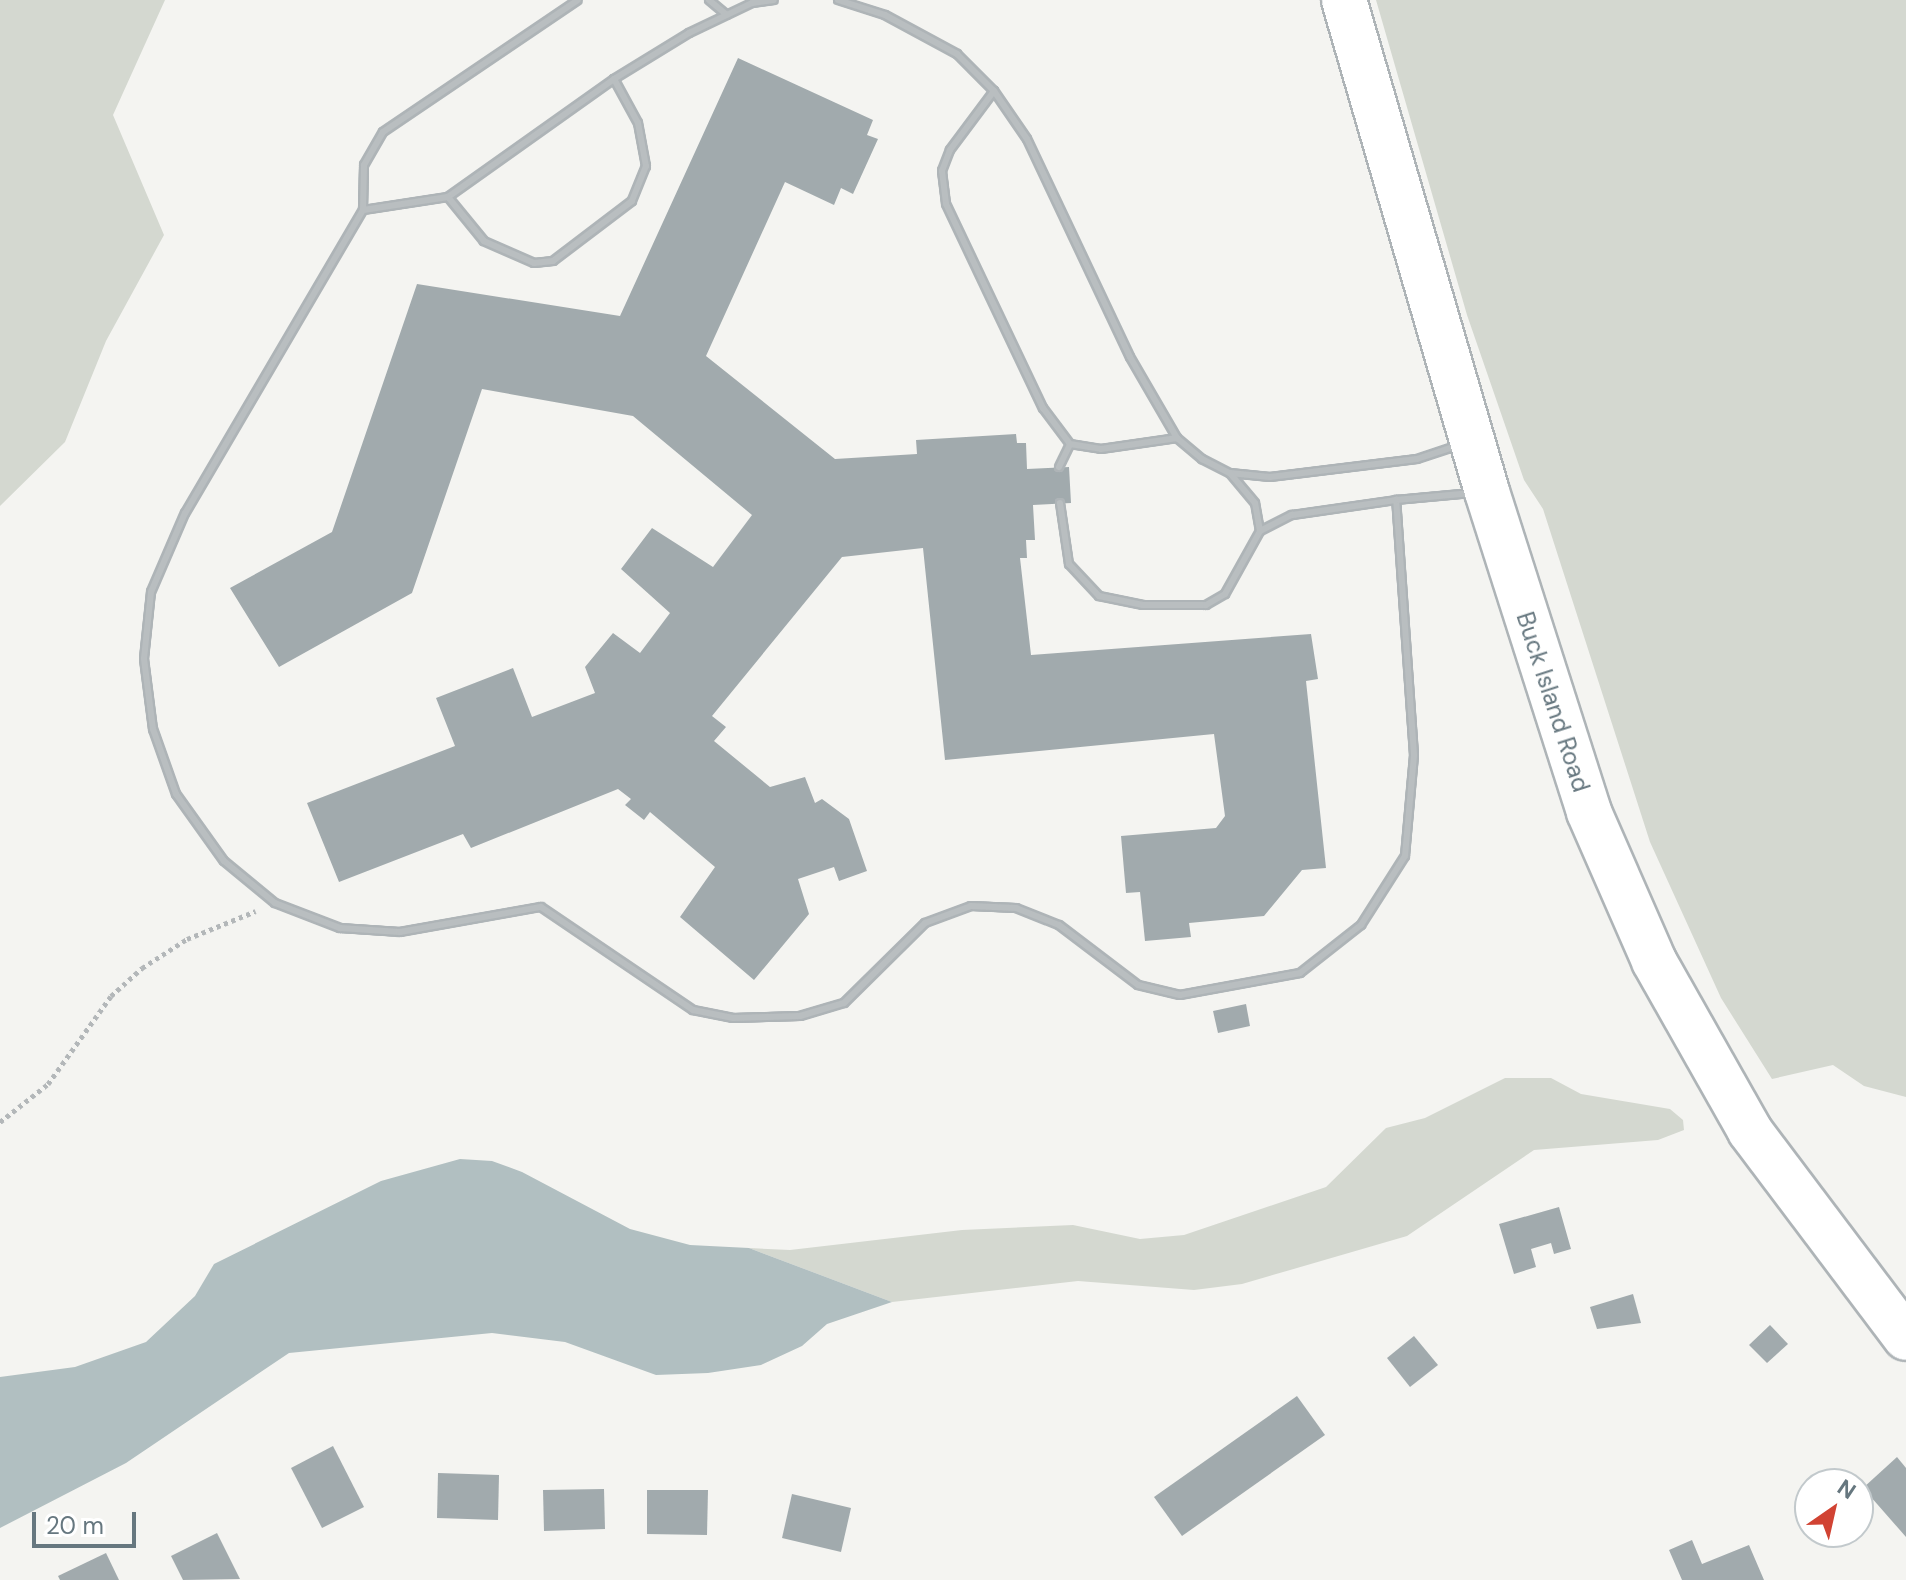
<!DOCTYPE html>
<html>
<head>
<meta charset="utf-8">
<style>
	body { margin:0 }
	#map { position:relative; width:1906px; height:1580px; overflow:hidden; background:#f4f4f1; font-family:"DM Sans",sans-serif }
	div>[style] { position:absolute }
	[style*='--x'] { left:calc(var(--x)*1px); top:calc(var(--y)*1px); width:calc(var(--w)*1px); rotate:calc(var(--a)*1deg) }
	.green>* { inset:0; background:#d4d8d0 }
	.water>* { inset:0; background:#b1bfc1 }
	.building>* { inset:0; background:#a1aaad }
	.path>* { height:5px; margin-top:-2.5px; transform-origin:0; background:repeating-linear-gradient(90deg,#b3b7b9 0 4px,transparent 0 8px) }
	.roads { filter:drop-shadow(2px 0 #aeb4b7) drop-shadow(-2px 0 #aeb4b7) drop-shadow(0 2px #aeb4b7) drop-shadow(0 -2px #aeb4b7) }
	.lane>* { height:6px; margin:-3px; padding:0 3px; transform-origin:3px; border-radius:3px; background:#b9bec0 }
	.secondary>* { height:44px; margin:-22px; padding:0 22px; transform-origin:22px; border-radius:22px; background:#fff }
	span { translate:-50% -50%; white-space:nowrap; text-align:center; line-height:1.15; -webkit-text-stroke:8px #fff; paint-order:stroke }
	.street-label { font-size:24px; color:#66777f }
	.north { position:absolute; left:1794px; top:1468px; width:80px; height:80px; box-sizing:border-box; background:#fff; border:2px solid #c2c9cc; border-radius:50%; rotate:34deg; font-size:22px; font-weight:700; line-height:32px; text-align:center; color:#66777f }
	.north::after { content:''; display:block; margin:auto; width:28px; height:36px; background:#d14333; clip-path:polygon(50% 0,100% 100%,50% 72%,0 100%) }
	.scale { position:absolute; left:32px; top:1512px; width:104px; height:36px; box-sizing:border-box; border:4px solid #66777f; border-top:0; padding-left:10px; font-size:24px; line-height:28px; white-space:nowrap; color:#66777f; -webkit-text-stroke:6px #fff; paint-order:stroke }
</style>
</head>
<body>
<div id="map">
	<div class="green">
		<div style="clip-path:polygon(0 0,165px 0,113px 115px,164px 235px,106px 341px,65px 442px,0 506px)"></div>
		<div style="clip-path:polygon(1376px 0,1906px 0,1906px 1097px,1864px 1086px,1833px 1065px,1772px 1079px,1721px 998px,1650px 842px,1543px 509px,1524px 480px,1467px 315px)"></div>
		<div style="clip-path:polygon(1505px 1078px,1551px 1078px,1581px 1094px,1670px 1109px,1683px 1120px,1684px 1130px,1658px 1140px,1534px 1150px,1407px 1236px,1242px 1284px,1194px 1290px,1078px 1281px,892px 1302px,749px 1248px,790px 1250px,962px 1230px,1073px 1225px,1140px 1239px,1184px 1235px,1326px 1187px,1386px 1128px,1425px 1118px)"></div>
	</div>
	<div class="water">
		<div style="clip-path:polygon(460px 1159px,492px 1161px,522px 1172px,630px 1229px,690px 1245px,749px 1248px,892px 1302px,827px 1324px,802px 1346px,761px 1365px,708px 1373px,656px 1375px,565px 1342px,492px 1333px,289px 1353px,126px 1463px,0 1528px,0 1377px,75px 1367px,146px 1342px,195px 1296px,214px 1264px,381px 1181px)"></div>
	</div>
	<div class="building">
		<div style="clip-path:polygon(738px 58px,873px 120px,867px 135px,878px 139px,853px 194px,841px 188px,834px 205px,785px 182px,706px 356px,835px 459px,917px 454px,916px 440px,1016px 434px,1017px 443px,1026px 443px,1027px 469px,1069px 467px,1071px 503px,1033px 505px,1035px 540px,1026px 540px,1027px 558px,1020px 558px,1031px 655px,1311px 634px,1318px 679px,1306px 681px,1326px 868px,1302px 870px,1264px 916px,1189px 923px,1191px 937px,1145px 941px,1140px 892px,1126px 893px,1121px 836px,1216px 828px,1225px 816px,1214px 734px,945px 760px,923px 548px,842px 557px,712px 716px,726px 727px,714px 741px,770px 787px,805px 777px,815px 803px,822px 799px,849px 819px,867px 871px,839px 881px,834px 867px,798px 879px,809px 914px,754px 980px,680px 917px,715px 867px,650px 812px,644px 820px,625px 805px,631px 799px,618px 789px,471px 848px,463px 834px,339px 882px,307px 803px,455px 746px,436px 698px,513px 668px,532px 717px,595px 693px,585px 667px,613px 633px,640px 653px,670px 613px,621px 569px,652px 528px,713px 567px,752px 515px,633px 416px,482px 389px,412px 593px,279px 667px,230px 588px,332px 532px,417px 284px,620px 316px)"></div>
		<div style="clip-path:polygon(1246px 1004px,1250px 1026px,1218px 1033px,1213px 1011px)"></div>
		<div style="clip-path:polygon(1559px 1207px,1571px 1249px,1554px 1254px,1551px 1243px,1531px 1249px,1536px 1267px,1514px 1274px,1499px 1224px)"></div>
		<div style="clip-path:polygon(1633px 1294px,1641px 1323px,1597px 1329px,1590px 1307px)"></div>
		<div style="clip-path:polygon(1770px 1325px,1788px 1344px,1767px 1363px,1749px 1345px)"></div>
		<div style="clip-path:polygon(1414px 1336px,1438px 1365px,1410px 1387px,1387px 1358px)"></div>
		<div style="clip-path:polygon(1297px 1396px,1325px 1435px,1182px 1536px,1154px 1497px)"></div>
		<div style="clip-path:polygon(333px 1446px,364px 1507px,322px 1528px,291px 1468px)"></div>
		<div style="clip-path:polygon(1897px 1457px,1906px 1468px,1906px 1537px,1863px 1488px)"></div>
		<div style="clip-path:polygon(438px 1473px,499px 1475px,498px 1520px,437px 1518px)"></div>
		<div style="clip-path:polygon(604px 1489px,605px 1529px,544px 1531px,543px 1490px)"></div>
		<div style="clip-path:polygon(647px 1490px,708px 1490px,707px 1535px,647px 1534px)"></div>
		<div style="clip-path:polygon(792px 1494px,851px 1508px,841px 1552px,782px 1538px)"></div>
		<div style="clip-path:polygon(217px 1533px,240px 1579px,183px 1580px,171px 1556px)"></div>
		<div style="clip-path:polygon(1692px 1540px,1702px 1564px,1749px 1545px,1764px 1580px,1682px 1580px,1669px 1550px)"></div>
		<div style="clip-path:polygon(106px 1553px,119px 1580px,60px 1580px,58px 1576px)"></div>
	</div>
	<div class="path">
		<div style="--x:0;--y:1122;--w:61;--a:-38.4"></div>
		<div style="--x:48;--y:1084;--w:108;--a:-54.4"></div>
		<div style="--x:111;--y:996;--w:42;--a:-42.1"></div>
		<div style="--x:142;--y:968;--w:54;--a:-32.8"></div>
		<div style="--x:187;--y:939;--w:74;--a:-22.1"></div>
	</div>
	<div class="roads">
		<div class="lane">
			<div style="--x:709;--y:0;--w:23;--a:40"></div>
			<div style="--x:838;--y:0;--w:49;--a:17.7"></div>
			<div style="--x:885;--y:15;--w:82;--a:28.4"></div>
			<div style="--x:957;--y:54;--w:52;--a:45"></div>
			<div style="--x:994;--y:91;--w:58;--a:55.5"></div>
			<div style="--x:1027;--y:139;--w:241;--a:64.7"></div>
			<div style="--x:1130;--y:357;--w:94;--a:59.9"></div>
			<div style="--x:1177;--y:438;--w:33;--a:40"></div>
			<div style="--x:1202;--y:459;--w:31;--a:27"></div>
			<div style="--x:1230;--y:473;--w:40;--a:5.7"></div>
			<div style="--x:1270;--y:477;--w:148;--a:-7"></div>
			<div style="--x:1417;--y:459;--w:44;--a:-18.4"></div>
			<div style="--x:614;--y:79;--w:50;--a:61.4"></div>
			<div style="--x:638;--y:123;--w:44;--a:79.5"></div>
			<div style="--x:646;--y:166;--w:38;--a:112"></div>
			<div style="--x:632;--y:201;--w:99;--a:142.8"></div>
			<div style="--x:553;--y:261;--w:19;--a:174"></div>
			<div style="--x:534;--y:263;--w:55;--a:-156.3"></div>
			<div style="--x:484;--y:241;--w:57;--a:-129.3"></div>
			<div style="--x:448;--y:197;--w:204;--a:-35.4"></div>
			<div style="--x:614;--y:79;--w:88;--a:-31.5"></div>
			<div style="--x:689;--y:33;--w:70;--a:-25.5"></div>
			<div style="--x:752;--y:3;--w:22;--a:-8"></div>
			<div style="--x:994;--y:91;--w:74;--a:126.7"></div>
			<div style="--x:950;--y:150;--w:22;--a:111"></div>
			<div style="--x:942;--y:171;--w:33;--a:83"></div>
			<div style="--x:946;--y:204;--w:226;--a:64.6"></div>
			<div style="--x:1043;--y:408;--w:45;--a:53.1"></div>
			<div style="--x:448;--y:197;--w:86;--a:171.3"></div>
			<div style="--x:363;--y:210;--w:351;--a:120.4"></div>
			<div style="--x:185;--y:513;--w:86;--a:113.3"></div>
			<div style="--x:151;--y:592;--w:67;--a:96"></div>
			<div style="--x:144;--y:659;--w:71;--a:82.7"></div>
			<div style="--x:153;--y:729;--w:69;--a:70.5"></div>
			<div style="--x:176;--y:794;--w:82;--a:54.4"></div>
			<div style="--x:224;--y:861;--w:66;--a:39.5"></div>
			<div style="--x:275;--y:903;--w:70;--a:21"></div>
			<div style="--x:340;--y:928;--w:60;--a:3.8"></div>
			<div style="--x:400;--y:932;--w:143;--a:-10.1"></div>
			<div style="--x:541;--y:907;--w:184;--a:34.1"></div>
			<div style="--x:693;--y:1010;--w:41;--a:11.3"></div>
			<div style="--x:733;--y:1018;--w:67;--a:-1.7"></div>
			<div style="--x:800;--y:1016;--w:46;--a:-16.5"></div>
			<div style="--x:844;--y:1003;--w:114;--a:-44.6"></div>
			<div style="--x:925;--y:923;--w:49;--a:-20.3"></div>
			<div style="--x:971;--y:906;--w:45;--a:2.5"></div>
			<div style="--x:1016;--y:908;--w:46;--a:21.6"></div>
			<div style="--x:1059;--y:925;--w:99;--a:37.2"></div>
			<div style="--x:1138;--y:985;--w:43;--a:13.4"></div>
			<div style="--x:1180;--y:995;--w:122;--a:-10.4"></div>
			<div style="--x:1300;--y:973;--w:78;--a:-38.2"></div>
			<div style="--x:1361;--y:925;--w:82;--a:-57.5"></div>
			<div style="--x:1405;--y:856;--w:101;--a:-84.9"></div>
			<div style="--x:1414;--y:755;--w:256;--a:-94"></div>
			<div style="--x:1396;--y:500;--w:76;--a:-5.3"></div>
			<div style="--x:363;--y:210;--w:45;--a:-88.7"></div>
			<div style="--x:364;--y:165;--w:38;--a:-60"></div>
			<div style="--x:383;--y:132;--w:235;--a:-34.1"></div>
			<div style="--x:1059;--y:467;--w:25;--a:-64"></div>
			<div style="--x:1070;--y:444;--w:31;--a:9"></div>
			<div style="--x:1101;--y:449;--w:77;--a:-8.2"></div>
			<div style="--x:1060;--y:503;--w:62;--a:81.6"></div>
			<div style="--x:1069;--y:564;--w:44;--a:46.8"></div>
			<div style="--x:1099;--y:596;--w:45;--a:11.6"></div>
			<div style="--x:1143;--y:605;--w:63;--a:0"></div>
			<div style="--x:1206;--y:605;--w:22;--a:-30"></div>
			<div style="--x:1225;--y:594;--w:72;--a:-60.9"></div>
			<div style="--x:1260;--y:531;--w:28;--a:-100"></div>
			<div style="--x:1255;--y:503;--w:39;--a:-130"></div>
			<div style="--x:1260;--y:531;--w:36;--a:-27"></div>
			<div style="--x:1292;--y:515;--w:105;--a:-8.2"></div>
		</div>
		<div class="secondary">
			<div style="--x:1344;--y:0;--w:512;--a:73.79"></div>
			<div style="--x:1487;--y:492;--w:336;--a:72.3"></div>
			<div style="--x:1589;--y:812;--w:163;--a:66.4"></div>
			<div style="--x:1654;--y:961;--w:195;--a:60.5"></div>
			<div style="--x:1750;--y:1131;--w:259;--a:53"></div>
		</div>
	</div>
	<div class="street-label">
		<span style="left:1553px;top:702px;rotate:72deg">Buck Island Road</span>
	</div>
	<div class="north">N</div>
	<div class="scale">20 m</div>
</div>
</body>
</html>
